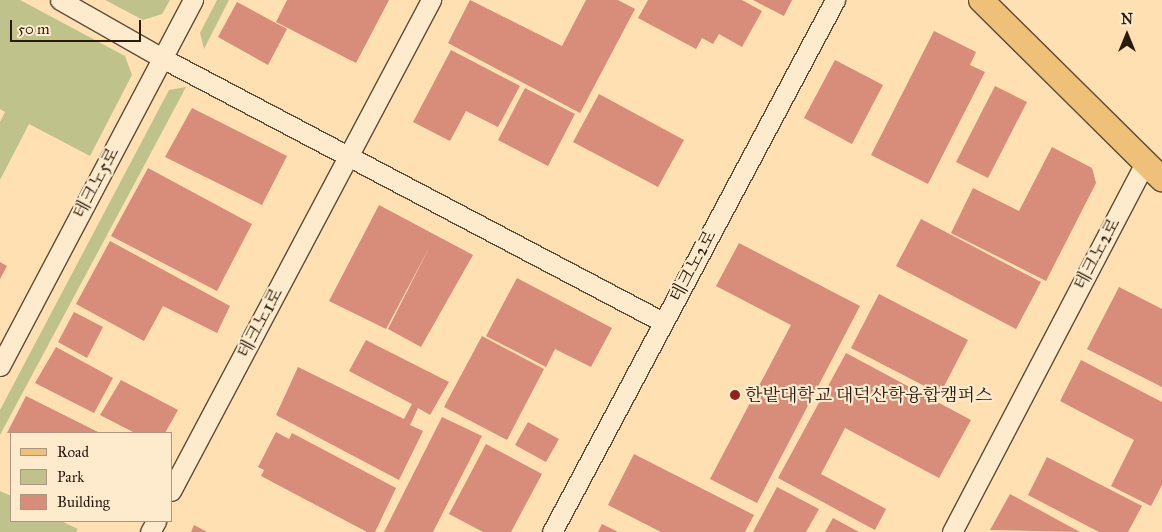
<!DOCTYPE html>
<html>
<head>
<meta charset="utf-8">
<style>
	body { margin:0 }
	#map { position:relative; width:1162px; height:532px; overflow:hidden; background:#fee0b3; font-family:"IM FELL Great Primer","Noto Serif KR",serif }
	div>[style] { position:absolute }
	[style*='--x'] { left:calc(var(--x)*1px); top:calc(var(--y)*1px); width:calc(var(--w)*1px); rotate:calc(var(--a)*1deg) }
	.green>* { inset:0; background:#c0c28c }
	.building>* { inset:0; background:#d78d7a }
	.roads { filter:drop-shadow(1px 0 #5f4c36) drop-shadow(-1px 0 #5f4c36) drop-shadow(0 1px #5f4c36) drop-shadow(0 -1px #5f4c36) }
	.minor>* { height:19px; margin:-9.5px; padding:0 9.5px; transform-origin:9.5px; border-radius:9.5px; background:#feebce }
	.major>* { height:24px; margin:-12px; padding:0 12px; transform-origin:12px; border-radius:12px; background:#efc07a }
	.dots>* { width:14px; height:14px; translate:-50% -50%; box-sizing:border-box; border:2px solid #feebce; border-radius:50% }
	span { translate:-50% -50%; white-space:nowrap; text-align:center; line-height:1.15; -webkit-text-stroke:4.5px #feebce; paint-order:stroke }
	.street-label { font-size:18px; color:#2a1a0d }
	.poi-label { font-size:18px; color:#2a1a0d }
	.left { translate:0 -50%; text-align:left }
	.legend { position:absolute; left:10px; top:432px; width:162px; height:90px; box-sizing:border-box; background:#feebce; border:1px solid #a99781; margin:0; padding:6px 9px; list-style:none; font-size:15px; color:#2a1a0d }
	.legend li { display:flex; align-items:center; gap:10px; height:25px }
	.legend b { width:25px; border:1px solid #a99781 }
	.north { position:absolute; left:1102px; top:10px; width:50px; height:50px; -webkit-text-stroke:4px #feebce; paint-order:stroke; rotate:0deg; font-size:14px; font-weight:700; line-height:20px; text-align:center; color:#2a1a0d }
	.north::after { content:''; display:block; margin:auto; width:18px; height:22px; background:#2a1a0d; clip-path:polygon(50% 0,100% 100%,50% 72%,0 100%) }
	.scale { position:absolute; left:10px; top:20px; width:131px; height:22px; box-sizing:border-box; border:2px solid #2a1a0d; border-top:0; padding-left:6px; font-size:15px; line-height:18px; white-space:nowrap; color:#2a1a0d; -webkit-text-stroke:4px #feebce; paint-order:stroke }
</style>
</head>
<body>
<div id="map">
	<div class="green">
		<div style="clip-path:polygon(0 0,20px 0,125px 56px,132px 75px,90px 156px,29px 124px,0 180px,0 122px,5px 112px,0 109px)"></div>
		<div style="clip-path:polygon(105px 0,170px 0,162px 14px,143px 20px)"></div>
		<div style="clip-path:polygon(217px 0,229px 0,204px 49px,200px 33px)"></div>
		<div style="clip-path:polygon(186px 87px,145px 164px,0 435px,0 410px,169px 90px)"></div>
		<div style="clip-path:polygon(0 491px,11px 496px,11px 521px,61px 521px,78px 529px,76px 532px,0 532px)"></div>
	</div>
	<div class="building">
		<div style="clip-path:polygon(287px 0,389px 0,356px 63px,276px 22px)"></div>
		<div style="clip-path:polygon(470px 0,562px 46px,586px 0,618px 0,635px 9px,580px 113px,448px 43px)"></div>
		<div style="clip-path:polygon(648px 0,742px 0,762px 11px,742px 47px,719px 34px,713px 44px,702px 38px,696px 49px,638px 18px)"></div>
		<div style="clip-path:polygon(753px 0,792px 0,784px 16px)"></div>
		<div style="clip-path:polygon(237px 2px,287px 29px,268px 65px,218px 37px)"></div>
		<div style="clip-path:polygon(934px 31px,976px 52px,970px 65px,985px 72px,928px 184px,871px 155px)"></div>
		<div style="clip-path:polygon(451px 50px,520px 86px,498px 127px,466px 111px,450px 141px,413px 122px)"></div>
		<div style="clip-path:polygon(835px 60px,883px 85px,852px 144px,804px 118px)"></div>
		<div style="clip-path:polygon(995px 86px,1027px 102px,988px 178px,956px 162px)"></div>
		<div style="clip-path:polygon(525px 88px,575px 114px,548px 166px,498px 140px)"></div>
		<div style="clip-path:polygon(599px 94px,684px 140px,658px 187px,573px 142px)"></div>
		<div style="clip-path:polygon(192px 108px,287px 156px,262px 205px,165px 157px)"></div>
		<div style="clip-path:polygon(1052px 147px,1092px 168px,1096px 183px,1046px 281px,951px 233px,973px 188px,1019px 211px)"></div>
		<div style="clip-path:polygon(148px 168px,252px 224px,217px 291px,111px 236px)"></div>
		<div style="clip-path:polygon(379px 205px,473px 255px,421px 347px,388px 329px,430px 246px,386px 329px,329px 301px)"></div>
		<div style="clip-path:polygon(921px 219px,1041px 282px,1016px 329px,896px 266px)"></div>
		<div style="clip-path:polygon(110px 241px,230px 306px,217px 333px,163px 306px,144px 341px,76px 304px)"></div>
		<div style="clip-path:polygon(739px 243px,860px 306px,757px 503px,710px 479px,791px 325px,716px 286px)"></div>
		<div style="clip-path:polygon(0 262px,7px 266px,0 279px)"></div>
		<div style="clip-path:polygon(517px 278px,612px 328px,591px 367px,555px 349px,546px 367px,486px 336px)"></div>
		<div style="clip-path:polygon(1119px 287px,1162px 309px,1162px 387px,1087px 349px)"></div>
		<div style="clip-path:polygon(879px 294px,968px 340px,940px 394px,851px 348px)"></div>
		<div style="clip-path:polygon(74px 312px,103px 327px,87px 358px,58px 342px)"></div>
		<div style="clip-path:polygon(482px 336px,544px 369px,507px 440px,444px 407px)"></div>
		<div style="clip-path:polygon(366px 340px,449px 382px,430px 415px,418px 408px,410px 425px,423px 431px,399px 480px,276px 415px,298px 367px,404px 419px,412px 404px,349px 371px)"></div>
		<div style="clip-path:polygon(56px 347px,113px 378px,94px 413px,35px 383px)"></div>
		<div style="clip-path:polygon(846px 353px,971px 420px,939px 478px,845px 428px,821px 474px,886px 509px,875px 530px,778px 478px)"></div>
		<div style="clip-path:polygon(1081px 360px,1162px 402px,1162px 485px,1151px 506px,1111px 486px,1134px 440px,1060px 401px)"></div>
		<div style="clip-path:polygon(121px 380px,178px 410px,165px 433px,135px 433px,100px 415px)"></div>
		<div style="clip-path:polygon(26px 396px,100px 433px,7px 433px)"></div>
		<div style="clip-path:polygon(442px 417px,482px 436px,433px 532px,384px 532px)"></div>
		<div style="clip-path:polygon(528px 422px,559px 439px,546px 462px,515px 445px)"></div>
		<div style="clip-path:polygon(276px 432px,289px 439px,292px 433px,396px 488px,375px 532px,367px 532px,261px 476px,264px 470px,258px 467px)"></div>
		<div style="clip-path:polygon(486px 444px,542px 474px,511px 532px,483px 532px,449px 514px)"></div>
		<div style="clip-path:polygon(634px 454px,754px 515px,745px 532px,661px 532px,608px 505px)"></div>
		<div style="clip-path:polygon(1047px 457px,1142px 506px,1128px 532px,1099px 532px,1028px 495px)"></div>
		<div style="clip-path:polygon(777px 487px,819px 509px,806px 532px,753px 532px)"></div>
		<div style="clip-path:polygon(1010px 494px,1080px 532px,990px 530px)"></div>
		<div style="clip-path:polygon(833px 518px,859px 532px,825px 532px)"></div>
		<div style="clip-path:polygon(602px 524px,618px 532px,598px 532px)"></div>
		<div style="clip-path:polygon(194px 525px,207px 532px,191px 532px)"></div>
	</div>
	<div class="roads">
		<div class="minor">
			<div style="--x:60;--y:0;--w:117;--a:29.6"></div>
			<div style="--x:162;--y:58;--w:566;--a:27.79"></div>
			<div style="--x:0;--y:366;--w:414;--a:-62.2"></div>
			<div style="--x:171;--y:491;--w:556;--a:-62.1"></div>
			<div style="--x:150;--y:532;--w:13;--a:-61"></div>
			<div style="--x:552;--y:532;--w:603;--a:-61.99"></div>
			<div style="--x:952;--y:532;--w:416;--a:-62.4"></div>
		</div>
		<div class="major">
			<div style="--x:981;--y:0;--w:255;--a:44.7"></div>
		</div>
	</div>
	<div class="dots">
		<div style="left:735px;top:395px;background:#8f2418"></div>
	</div>
	<div class="street-label">
		<span style="left:96px;top:183px;rotate:-62deg">테크노5로</span>
		<span style="left:1097px;top:254px;rotate:-62deg">테크노2로</span>
		<span style="left:693px;top:266px;rotate:-62deg">테크노2로</span>
		<span style="left:260px;top:323px;rotate:-62deg">테크노1로</span>
	</div>
	<div class="poi-label">
		<span class="left" style="left:745px;top:395px">한밭대학교 대덕산학융합캠퍼스</span>
	</div>
	<ul class="legend">
	<li><b style="height:6px;background:#efc07a"></b>Road</li>
	<li><b style="height:14px;background:#c0c28c"></b>Park</li>
	<li><b style="height:14px;background:#d78d7a"></b>Building</li>
	</ul>
	<div class="north">N</div>
	<div class="scale">50 m</div>
</div>
</body>
</html>
